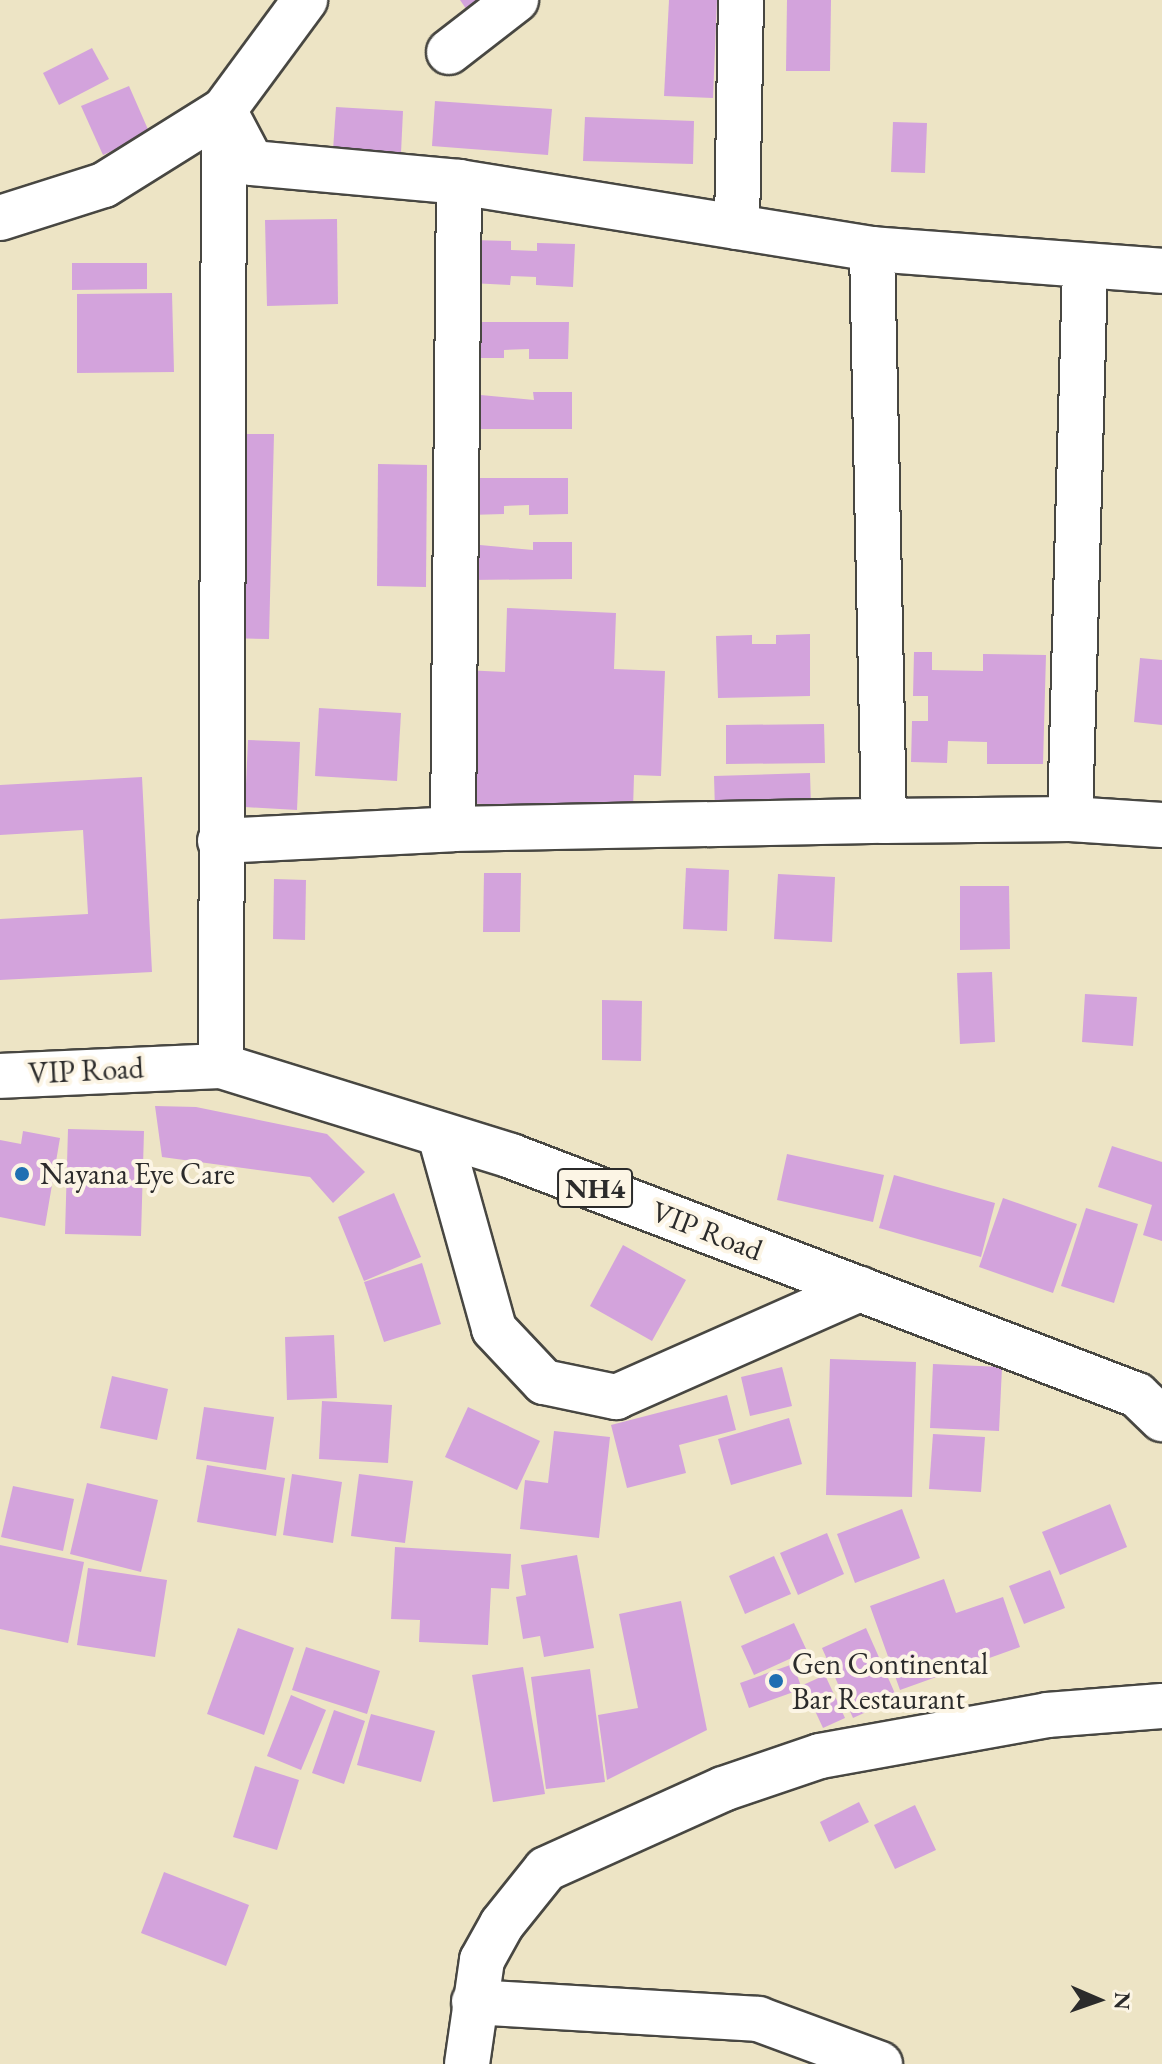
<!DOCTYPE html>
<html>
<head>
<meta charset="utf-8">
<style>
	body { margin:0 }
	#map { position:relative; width:1162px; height:2064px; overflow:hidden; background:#ede4c5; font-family:"EB Garamond",serif }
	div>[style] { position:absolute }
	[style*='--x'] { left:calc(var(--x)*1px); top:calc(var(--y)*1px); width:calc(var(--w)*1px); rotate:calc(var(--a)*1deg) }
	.building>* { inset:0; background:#d3a3dc }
	.roads { filter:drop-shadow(2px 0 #484742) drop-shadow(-2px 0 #484742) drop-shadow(0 2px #484742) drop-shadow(0 -2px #484742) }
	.minor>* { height:44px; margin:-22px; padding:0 22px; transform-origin:22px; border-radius:22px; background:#fff }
	.highway>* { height:44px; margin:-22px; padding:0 22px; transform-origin:22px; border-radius:22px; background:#fff }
	.dots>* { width:22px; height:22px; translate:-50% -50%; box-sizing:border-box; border:4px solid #fcf5e5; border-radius:50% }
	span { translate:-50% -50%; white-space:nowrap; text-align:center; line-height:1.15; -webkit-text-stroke:8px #fcf5e5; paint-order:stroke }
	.shield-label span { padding:2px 6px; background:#fcf5e5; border:2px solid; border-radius:6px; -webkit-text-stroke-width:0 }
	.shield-label { font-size:28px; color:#2b2b2b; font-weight:700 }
	.street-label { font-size:30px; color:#2b2b2b }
	.poi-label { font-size:30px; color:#2b2b2b }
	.left { translate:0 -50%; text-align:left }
	.north { position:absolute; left:1058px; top:1960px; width:80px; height:80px; -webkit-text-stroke:6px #fcf5e5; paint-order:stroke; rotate:92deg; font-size:22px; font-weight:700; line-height:32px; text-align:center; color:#2b2b2b }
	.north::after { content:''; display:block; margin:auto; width:28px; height:36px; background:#2b2b2b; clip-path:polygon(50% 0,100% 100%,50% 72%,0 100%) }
</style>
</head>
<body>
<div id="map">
	<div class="building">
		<div style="clip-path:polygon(460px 0,493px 0,471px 16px)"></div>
		<div style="clip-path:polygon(669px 0,717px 0,713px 98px,664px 96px)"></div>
		<div style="clip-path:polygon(787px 0,831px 0,830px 71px,786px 71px)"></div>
		<div style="clip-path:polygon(92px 48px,109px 79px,59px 105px,43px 73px)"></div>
		<div style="clip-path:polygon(129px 86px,150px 134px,103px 155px,81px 106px)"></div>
		<div style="clip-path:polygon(435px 101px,552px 109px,548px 155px,432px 146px)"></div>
		<div style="clip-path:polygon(336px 107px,403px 111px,401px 153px,333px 150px)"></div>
		<div style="clip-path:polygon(585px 117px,694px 121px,693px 164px,583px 161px)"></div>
		<div style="clip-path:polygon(893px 122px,927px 123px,925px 173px,891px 172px)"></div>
		<div style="clip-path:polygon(337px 219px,338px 304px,267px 306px,265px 220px)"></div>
		<div style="clip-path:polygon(472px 240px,511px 241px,511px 250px,537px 251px,537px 243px,575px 244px,573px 287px,536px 285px,536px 277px,511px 276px,510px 285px,470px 283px)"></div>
		<div style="clip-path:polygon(72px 263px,147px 263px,147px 289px,72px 290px)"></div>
		<div style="clip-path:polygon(172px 293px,174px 372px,77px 373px,77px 294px)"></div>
		<div style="clip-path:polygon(469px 322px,569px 322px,568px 359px,529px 359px,529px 349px,504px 350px,504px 358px,469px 358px)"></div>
		<div style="clip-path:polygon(533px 392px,572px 392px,572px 429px,470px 429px,470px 394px,534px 400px)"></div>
		<div style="clip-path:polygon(232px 434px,274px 434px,269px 639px,226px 638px)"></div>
		<div style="clip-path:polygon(378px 464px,427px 465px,426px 587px,377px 586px)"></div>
		<div style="clip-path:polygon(468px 478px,568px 478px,568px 514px,529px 515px,529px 505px,504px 506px,504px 514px,469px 515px)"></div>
		<div style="clip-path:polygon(533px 542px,572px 542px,572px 579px,470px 580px,469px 544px,533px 550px)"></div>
		<div style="clip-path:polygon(507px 608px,616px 613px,614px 669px,665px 671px,661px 776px,634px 775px,633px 810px,459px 803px,464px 670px,505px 672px)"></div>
		<div style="clip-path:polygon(810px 634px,810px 696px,718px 698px,716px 636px,752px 635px,752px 644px,776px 644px,776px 635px)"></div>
		<div style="clip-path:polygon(914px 652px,932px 652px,932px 670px,983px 671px,983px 654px,1046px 655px,1043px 764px,987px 764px,987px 742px,948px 741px,947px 763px,911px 762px,912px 721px,928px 721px,928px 696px,913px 696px)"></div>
		<div style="clip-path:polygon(1140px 658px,1162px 660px,1162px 725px,1134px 722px)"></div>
		<div style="clip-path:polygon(319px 708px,401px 713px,397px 781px,315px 776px)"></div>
		<div style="clip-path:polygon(824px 724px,825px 763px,726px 764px,726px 725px)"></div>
		<div style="clip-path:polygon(248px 740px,300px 742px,297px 810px,245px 807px)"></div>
		<div style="clip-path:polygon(810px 773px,811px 807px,715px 810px,714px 776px)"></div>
		<div style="clip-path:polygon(142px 777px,152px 972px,0 980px,0 919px,88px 914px,83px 830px,0 835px,0 785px)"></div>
		<div style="clip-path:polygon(686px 868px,729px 870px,727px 931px,683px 929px)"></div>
		<div style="clip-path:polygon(484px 873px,521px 873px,520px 932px,483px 932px)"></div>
		<div style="clip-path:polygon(778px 874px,835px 877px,832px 942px,774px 939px)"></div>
		<div style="clip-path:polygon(274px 879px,306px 880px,305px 940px,273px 939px)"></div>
		<div style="clip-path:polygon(960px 886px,1009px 886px,1010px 949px,960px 950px)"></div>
		<div style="clip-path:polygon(992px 972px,995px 1042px,960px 1044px,957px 973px)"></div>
		<div style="clip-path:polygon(1085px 994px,1137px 997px,1133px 1046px,1082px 1042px)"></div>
		<div style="clip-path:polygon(602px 1000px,642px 1001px,641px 1061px,602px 1060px)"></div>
		<div style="clip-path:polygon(155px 1106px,196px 1107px,327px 1134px,365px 1172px,333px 1203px,310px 1177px,162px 1157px)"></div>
		<div style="clip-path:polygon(68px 1129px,144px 1131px,141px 1236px,65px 1234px)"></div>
		<div style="clip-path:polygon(23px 1131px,60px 1138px,45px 1226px,0 1217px,0 1140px,21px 1144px)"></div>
		<div style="clip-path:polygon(1112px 1146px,1162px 1162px,1162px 1241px,1143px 1235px,1152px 1205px,1098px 1187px)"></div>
		<div style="clip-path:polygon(787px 1154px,884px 1175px,873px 1222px,777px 1200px)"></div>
		<div style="clip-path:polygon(894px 1175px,995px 1203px,981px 1257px,879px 1228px)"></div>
		<div style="clip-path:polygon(394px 1193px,421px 1257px,364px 1281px,338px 1217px)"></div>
		<div style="clip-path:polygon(1003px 1198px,1077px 1224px,1053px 1293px,979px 1267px)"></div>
		<div style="clip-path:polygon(1086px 1208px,1138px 1224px,1114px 1303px,1061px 1286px)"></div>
		<div style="clip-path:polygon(623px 1245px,686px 1280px,652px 1341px,590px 1306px)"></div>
		<div style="clip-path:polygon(422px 1263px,441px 1324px,384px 1342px,364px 1282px)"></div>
		<div style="clip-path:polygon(334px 1335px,337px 1398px,287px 1400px,285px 1337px)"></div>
		<div style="clip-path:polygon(830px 1359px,916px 1362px,912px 1497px,826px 1495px)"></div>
		<div style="clip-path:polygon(933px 1364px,1002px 1367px,999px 1431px,930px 1428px)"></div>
		<div style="clip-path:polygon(782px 1367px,792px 1406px,750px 1416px,741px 1377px)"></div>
		<div style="clip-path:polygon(112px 1376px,168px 1389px,157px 1440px,100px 1428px)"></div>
		<div style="clip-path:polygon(727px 1395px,736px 1430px,679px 1445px,686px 1473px,627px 1488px,611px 1425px)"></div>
		<div style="clip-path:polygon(322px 1401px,392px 1405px,388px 1463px,319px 1459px)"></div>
		<div style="clip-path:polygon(204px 1407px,274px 1417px,266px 1470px,196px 1459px)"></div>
		<div style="clip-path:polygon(468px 1407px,540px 1441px,517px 1490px,445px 1457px)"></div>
		<div style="clip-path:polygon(789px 1418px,802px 1464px,731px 1485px,718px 1439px)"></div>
		<div style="clip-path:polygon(554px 1431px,610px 1437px,599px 1538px,520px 1529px,525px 1480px,548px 1483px)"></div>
		<div style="clip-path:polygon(933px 1434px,985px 1437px,981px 1492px,929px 1489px)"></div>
		<div style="clip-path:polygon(207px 1465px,285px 1478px,276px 1536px,197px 1522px)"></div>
		<div style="clip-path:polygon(292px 1474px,342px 1482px,333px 1543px,283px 1535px)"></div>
		<div style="clip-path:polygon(359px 1474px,413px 1481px,405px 1543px,351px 1536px)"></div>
		<div style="clip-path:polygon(87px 1483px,158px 1500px,141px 1572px,70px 1554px)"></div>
		<div style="clip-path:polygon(13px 1486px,74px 1499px,63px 1551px,1px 1537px)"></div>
		<div style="clip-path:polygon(1110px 1504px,1127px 1547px,1060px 1575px,1042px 1532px)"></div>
		<div style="clip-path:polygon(902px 1509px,920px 1558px,855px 1583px,837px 1534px)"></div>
		<div style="clip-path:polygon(827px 1533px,844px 1574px,798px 1595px,780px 1553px)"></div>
		<div style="clip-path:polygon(0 1545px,84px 1562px,68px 1643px,0 1629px)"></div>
		<div style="clip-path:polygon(395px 1547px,511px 1554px,509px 1589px,491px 1588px,488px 1645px,419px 1642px,420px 1620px,391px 1619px)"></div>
		<div style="clip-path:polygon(577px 1555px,594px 1648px,544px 1657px,540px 1636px,523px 1639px,516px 1597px,526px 1595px,521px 1565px)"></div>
		<div style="clip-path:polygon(774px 1556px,791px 1594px,745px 1614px,729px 1576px)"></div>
		<div style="clip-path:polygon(88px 1568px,167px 1580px,155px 1657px,77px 1645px)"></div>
		<div style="clip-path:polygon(1050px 1570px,1065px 1608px,1024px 1624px,1009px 1586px)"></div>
		<div style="clip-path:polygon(944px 1579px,956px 1613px,1003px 1597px,1020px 1647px,900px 1690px,870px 1606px)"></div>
		<div style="clip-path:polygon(681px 1601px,707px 1730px,607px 1780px,598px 1715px,638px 1708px,619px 1614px)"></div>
		<div style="clip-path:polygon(794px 1623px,807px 1651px,754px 1675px,741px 1646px)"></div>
		<div style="clip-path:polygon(238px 1628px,294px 1648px,264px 1735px,207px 1714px)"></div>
		<div style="clip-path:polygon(866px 1628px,897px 1698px,853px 1718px,822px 1648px)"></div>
		<div style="clip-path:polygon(306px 1647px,380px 1671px,367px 1714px,292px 1690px)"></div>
		<div style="clip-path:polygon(793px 1664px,802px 1689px,749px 1708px,740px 1683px)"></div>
		<div style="clip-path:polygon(523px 1667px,545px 1794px,493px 1802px,472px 1675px)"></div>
		<div style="clip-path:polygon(590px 1669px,605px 1782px,546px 1789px,531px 1677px)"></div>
		<div style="clip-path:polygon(825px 1675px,845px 1718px,823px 1728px,803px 1685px)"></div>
		<div style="clip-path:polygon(291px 1695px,326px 1710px,301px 1770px,267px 1756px)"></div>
		<div style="clip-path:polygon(334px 1710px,365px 1721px,344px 1784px,312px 1773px)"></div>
		<div style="clip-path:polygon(371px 1714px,435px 1731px,421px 1782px,357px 1765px)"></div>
		<div style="clip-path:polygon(255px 1766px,299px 1780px,277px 1850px,233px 1837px)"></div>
		<div style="clip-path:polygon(859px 1802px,869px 1822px,829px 1842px,820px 1822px)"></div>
		<div style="clip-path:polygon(915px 1805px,936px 1850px,895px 1869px,874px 1825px)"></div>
		<div style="clip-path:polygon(164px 1872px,249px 1905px,226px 1966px,141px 1933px)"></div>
	</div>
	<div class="roads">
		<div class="minor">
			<div style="--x:449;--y:52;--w:85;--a:-37.8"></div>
			<div style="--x:0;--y:218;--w:109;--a:-17.6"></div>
			<div style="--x:104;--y:185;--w:142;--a:-32"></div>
			<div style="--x:224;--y:110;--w:60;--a:62.2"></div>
			<div style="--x:252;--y:163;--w:208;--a:5.2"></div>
			<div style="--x:459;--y:182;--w:418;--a:9.2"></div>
			<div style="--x:872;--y:249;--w:291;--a:4.3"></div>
			<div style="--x:737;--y:227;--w:227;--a:-89"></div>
			<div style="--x:872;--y:249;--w:572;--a:88.8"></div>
			<div style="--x:1070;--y:819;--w:550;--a:-88.44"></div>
			<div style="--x:453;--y:829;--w:647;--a:-89.47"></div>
			<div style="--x:220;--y:841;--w:233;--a:-2.9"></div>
			<div style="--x:453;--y:829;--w:431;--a:-1.1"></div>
			<div style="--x:884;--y:821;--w:186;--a:-0.6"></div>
			<div style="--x:1070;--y:819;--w:92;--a:3.7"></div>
			<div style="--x:221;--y:1066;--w:956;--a:-89.82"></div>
			<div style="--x:224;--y:110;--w:137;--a:-53.6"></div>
			<div style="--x:440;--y:1135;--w:201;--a:74.4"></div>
			<div style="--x:494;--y:1329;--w:73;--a:46.7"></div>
			<div style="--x:544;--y:1382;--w:74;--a:11.8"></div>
			<div style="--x:616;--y:1397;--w:267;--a:-23.9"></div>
			<div style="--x:474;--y:2002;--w:285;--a:3.4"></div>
			<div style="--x:758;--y:2019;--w:130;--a:20.2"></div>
			<div style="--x:467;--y:2064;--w:105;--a:-81.8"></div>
			<div style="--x:482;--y:1960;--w:41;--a:-60.9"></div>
			<div style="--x:502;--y:1924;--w:70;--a:-51.3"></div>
			<div style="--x:546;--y:1869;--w:194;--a:-24.3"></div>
			<div style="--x:723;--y:1789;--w:102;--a:-18.8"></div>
			<div style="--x:820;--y:1756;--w:231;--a:-10.2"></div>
			<div style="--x:1047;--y:1715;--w:115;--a:-4.5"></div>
		</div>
		<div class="highway">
			<div style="--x:0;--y:1076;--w:221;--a:-2.6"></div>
			<div style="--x:221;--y:1066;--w:304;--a:17.2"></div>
			<div style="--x:511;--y:1156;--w:670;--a:20.9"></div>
			<div style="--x:1137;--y:1395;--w:35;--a:44"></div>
		</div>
	</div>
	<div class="dots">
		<div style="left:22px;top:1174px;background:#1f6fb2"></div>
		<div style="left:776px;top:1681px;background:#1f6fb2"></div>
	</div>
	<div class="shield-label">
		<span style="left:595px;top:1188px">NH4</span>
	</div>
	<div class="street-label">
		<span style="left:86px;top:1071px;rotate:-3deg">VIP Road</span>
		<span style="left:707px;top:1231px;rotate:21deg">VIP Road</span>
	</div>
	<div class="poi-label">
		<span class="left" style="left:40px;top:1174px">Nayana Eye Care</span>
		<span class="left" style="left:792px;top:1681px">Gen Continental<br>Bar Restaurant</span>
	</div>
	<div class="north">N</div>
</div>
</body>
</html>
